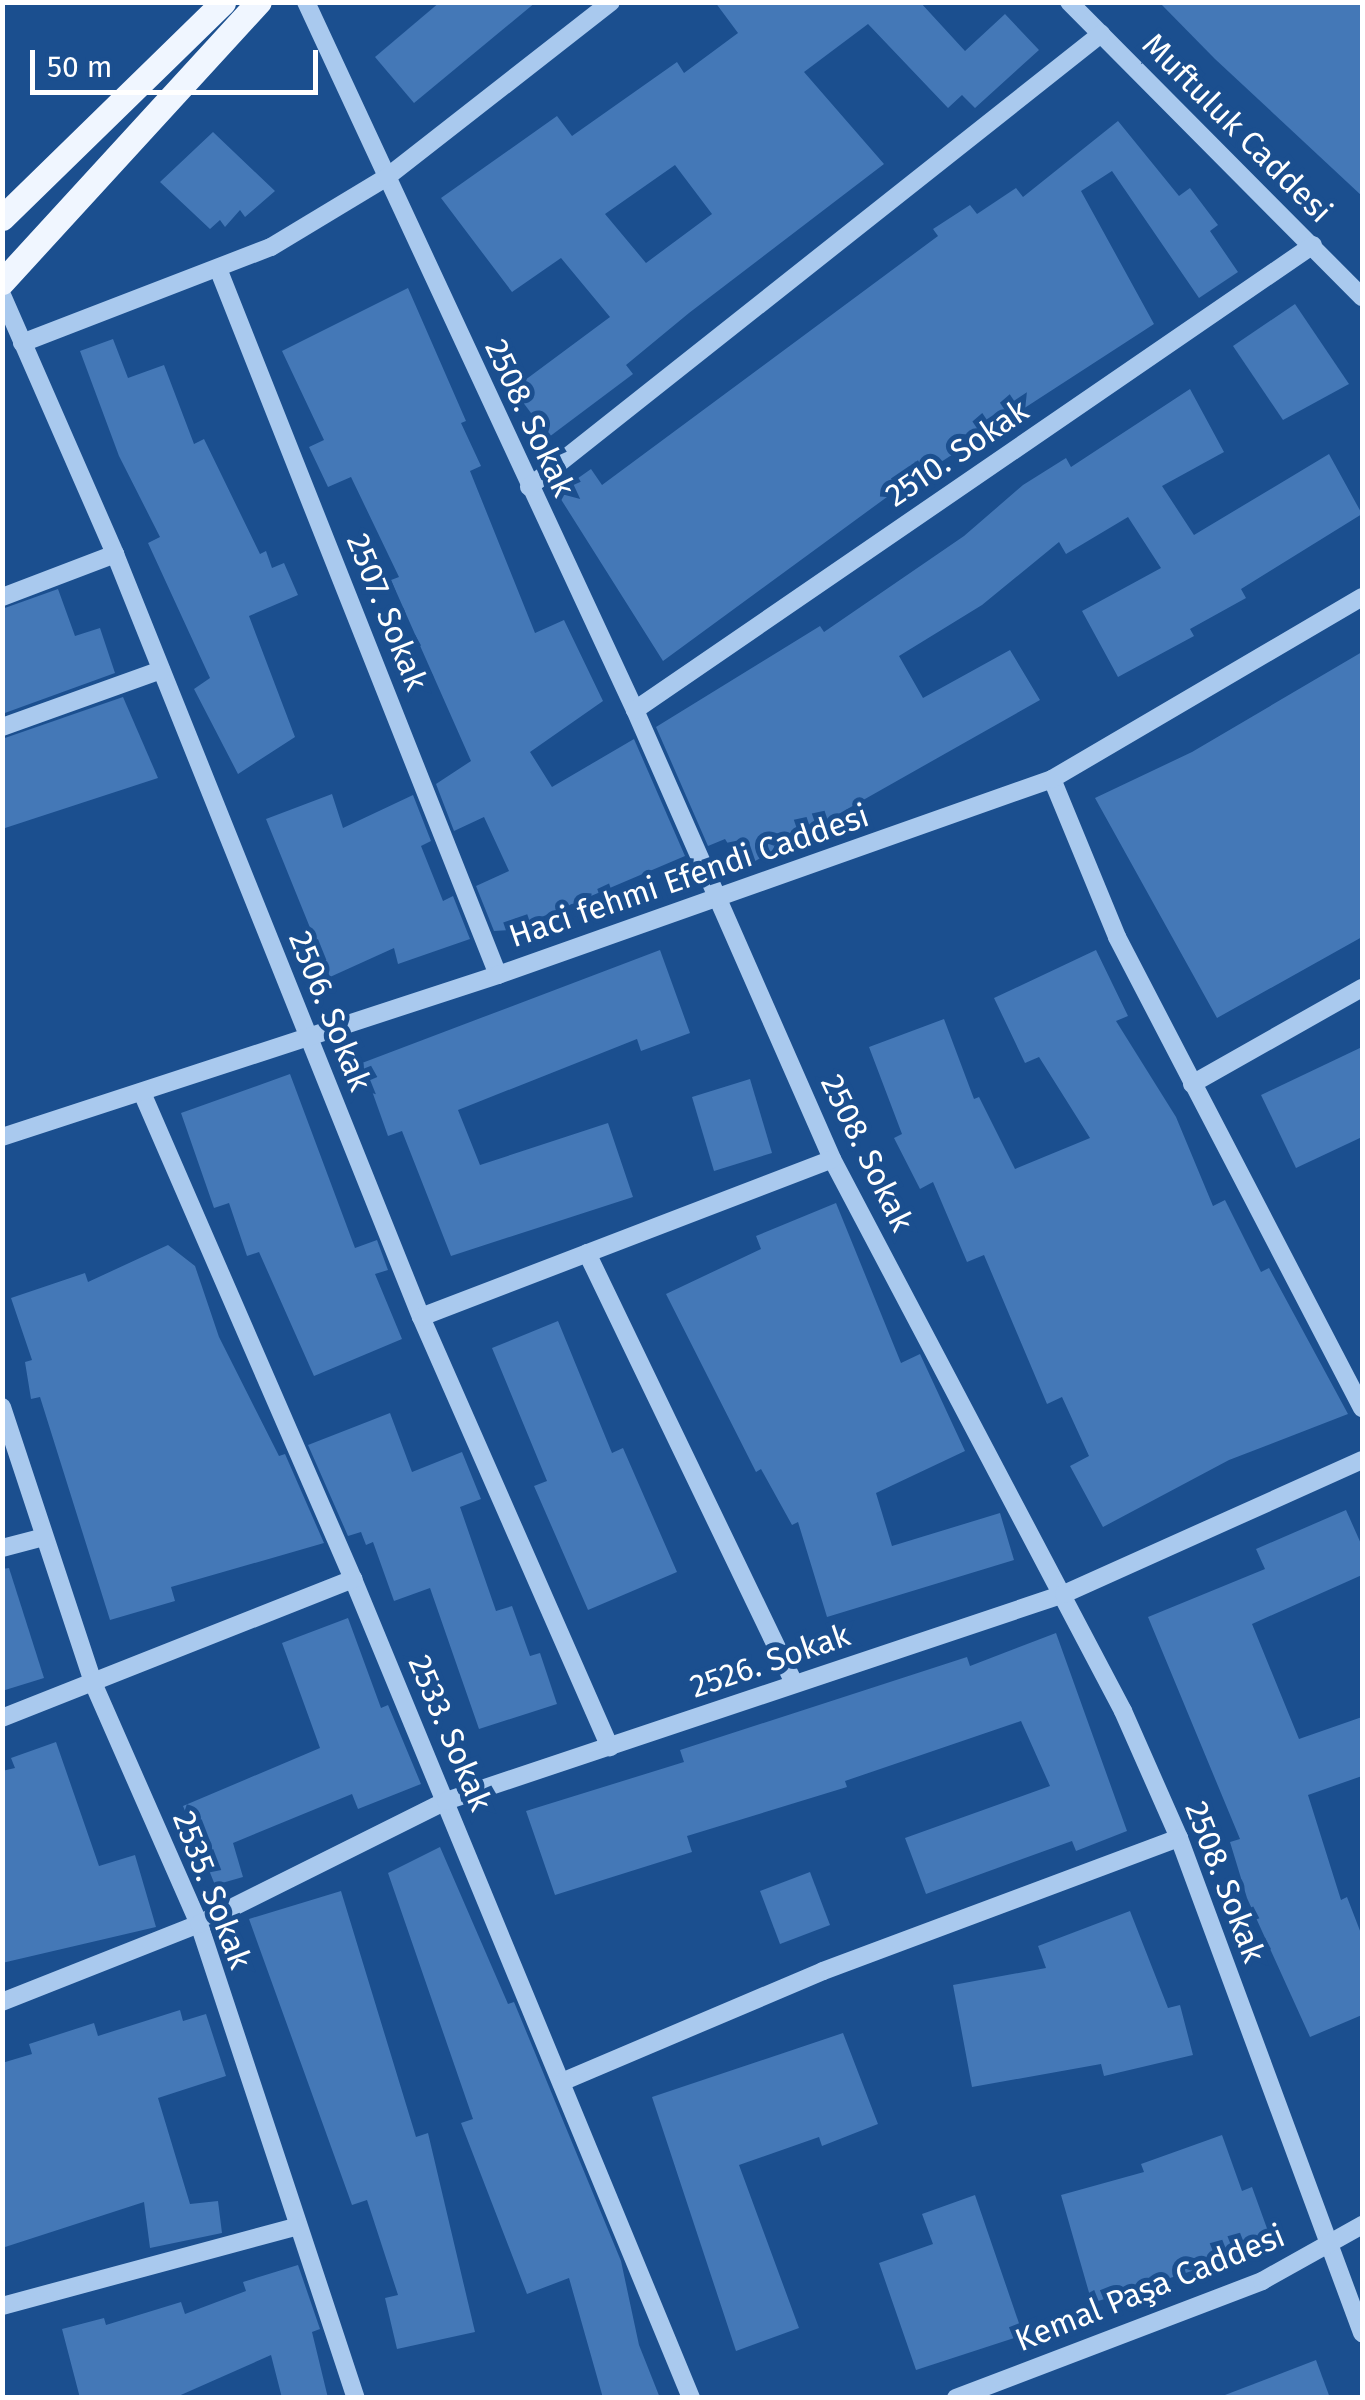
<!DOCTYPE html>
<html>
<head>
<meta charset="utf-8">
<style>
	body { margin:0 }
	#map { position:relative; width:1365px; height:2400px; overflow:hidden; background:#1b4f8f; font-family:"Fira Sans",sans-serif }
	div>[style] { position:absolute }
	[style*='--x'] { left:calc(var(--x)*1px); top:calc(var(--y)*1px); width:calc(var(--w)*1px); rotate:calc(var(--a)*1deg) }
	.building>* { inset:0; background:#4478b7 }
	.minor>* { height:18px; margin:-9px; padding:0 9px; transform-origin:9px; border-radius:9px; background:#a9c9ee }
	.major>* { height:25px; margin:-12.5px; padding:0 12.5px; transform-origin:12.5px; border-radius:12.5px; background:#f0f6ff }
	span { translate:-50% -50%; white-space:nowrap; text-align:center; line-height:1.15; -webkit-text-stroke:10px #1b4f8f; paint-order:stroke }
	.street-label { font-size:32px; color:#fff }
	.frame { position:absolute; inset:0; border:5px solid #fff; pointer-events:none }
	.scale { position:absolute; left:30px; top:50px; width:288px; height:45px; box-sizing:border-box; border:5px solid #fff; border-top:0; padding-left:12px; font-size:30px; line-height:35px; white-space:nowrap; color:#fff; -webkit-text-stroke:8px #1b4f8f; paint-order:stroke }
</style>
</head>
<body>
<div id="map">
	<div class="building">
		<div style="clip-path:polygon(440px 2px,536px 2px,414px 103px,375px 57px)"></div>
		<div style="clip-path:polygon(evenodd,715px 2px,920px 2px,965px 51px,1005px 14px,1039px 50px,975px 108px,962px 95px,948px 108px,868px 24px,804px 72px,884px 164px,689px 313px,626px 365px,633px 374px,549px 437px,513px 389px,610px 317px,561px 258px,512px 292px,441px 198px,557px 116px,572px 136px,677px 62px,684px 73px,738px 33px,715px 2px,675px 165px,712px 214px,646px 263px,605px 214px,675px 165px)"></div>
		<div style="clip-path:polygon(1159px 2px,1362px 2px,1362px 196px,1215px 59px)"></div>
		<div style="clip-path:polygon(1118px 121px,1179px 196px,1190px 188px,1218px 225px,1210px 231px,1238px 272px,1199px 298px,1112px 171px,1081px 191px,1154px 324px,887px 497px,663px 661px,557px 493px,591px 469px,602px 485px,938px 236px,933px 229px,970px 205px,977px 214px,1016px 188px,1023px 197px)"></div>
		<div style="clip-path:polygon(213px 132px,275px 191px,245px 217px,240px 210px,225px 227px,220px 220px,210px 229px,160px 182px)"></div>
		<div style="clip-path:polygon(408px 288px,466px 421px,461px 423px,481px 466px,470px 471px,535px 633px,564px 620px,603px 701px,530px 752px,552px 787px,634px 739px,685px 856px,511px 930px,494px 931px,476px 886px,509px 871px,484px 817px,454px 831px,436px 784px,471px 761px,391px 580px,399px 577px,351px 477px,328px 487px,309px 447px,324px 440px,282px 351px)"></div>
		<div style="clip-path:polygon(1295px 304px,1349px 384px,1283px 420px,1233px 346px)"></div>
		<div style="clip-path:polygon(113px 339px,128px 378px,164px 365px,194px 444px,204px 439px,260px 554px,266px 551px,272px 568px,284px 563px,298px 595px,249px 616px,295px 737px,238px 774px,194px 689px,210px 678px,148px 543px,160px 537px,119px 456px,80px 351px)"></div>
		<div style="clip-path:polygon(1190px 389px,1224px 452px,1162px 486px,1194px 535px,1329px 454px,1362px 514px,1241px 589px,1246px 598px,1190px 629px,1194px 636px,1118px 677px,1082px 611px,1161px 568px,1128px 517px,1066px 554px,1059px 542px,982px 605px,899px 656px,923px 698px,1010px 650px,1040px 700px,743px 868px,725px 839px,708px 846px,656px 727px,820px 626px,824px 632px,964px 536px,1023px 485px,1066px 458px,1071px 467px)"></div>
		<div style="clip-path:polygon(58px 589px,75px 636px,100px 628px,115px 673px,2px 714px,2px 609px)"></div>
		<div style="clip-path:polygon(1362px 652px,1362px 937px,1217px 1018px,1095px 798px,1192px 752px)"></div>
		<div style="clip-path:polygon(123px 697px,158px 778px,2px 829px,2px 739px)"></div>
		<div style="clip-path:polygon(332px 794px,343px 828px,413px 795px,431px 841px,421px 846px,443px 901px,453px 896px,470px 939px,398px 964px,394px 948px,330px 977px,266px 819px)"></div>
		<div style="clip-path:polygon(660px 950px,690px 1033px,641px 1051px,637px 1039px,458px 1110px,480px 1165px,608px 1123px,633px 1197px,451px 1256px,402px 1131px,388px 1136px,362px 1063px)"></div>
		<div style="clip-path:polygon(1096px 950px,1128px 1016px,1116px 1021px,1176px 1117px,1213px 1206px,1225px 1200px,1261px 1272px,1269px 1268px,1348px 1414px,1229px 1460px,1103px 1527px,1070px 1466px,1089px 1456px,1062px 1397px,1047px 1404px,984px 1255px,967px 1262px,933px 1182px,920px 1189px,894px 1138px,902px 1134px,869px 1047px,944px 1019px,974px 1099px,979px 1097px,1015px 1169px,1090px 1138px,1039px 1057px,1025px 1063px,994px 998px)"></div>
		<div style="clip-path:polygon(1362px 1047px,1362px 1137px,1296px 1168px,1261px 1095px)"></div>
		<div style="clip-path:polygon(290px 1074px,355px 1248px,377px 1240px,388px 1270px,375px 1274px,402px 1339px,314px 1376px,259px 1252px,247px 1256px,229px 1203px,214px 1208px,181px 1113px)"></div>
		<div style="clip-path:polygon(750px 1079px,772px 1153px,714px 1171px,692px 1097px)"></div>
		<div style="clip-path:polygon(836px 1203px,901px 1363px,920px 1354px,965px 1451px,876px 1493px,892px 1546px,1000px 1513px,1014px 1560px,827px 1617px,798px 1522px,792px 1525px,761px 1469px,756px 1472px,666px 1294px,761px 1249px,756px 1236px)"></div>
		<div style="clip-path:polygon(168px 1245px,195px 1266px,219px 1337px,279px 1456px,285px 1454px,324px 1543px,171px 1587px,175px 1601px,110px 1620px,40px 1397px,31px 1399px,25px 1362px,32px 1360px,11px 1298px,85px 1273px,88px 1282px)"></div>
		<div style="clip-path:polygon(558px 1321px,612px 1453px,623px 1448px,677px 1572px,588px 1610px,534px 1486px,547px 1481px,492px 1348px)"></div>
		<div style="clip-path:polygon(390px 1413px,412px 1472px,462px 1452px,481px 1499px,460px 1507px,496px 1611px,512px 1606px,530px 1656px,540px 1653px,557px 1704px,479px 1729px,430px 1588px,394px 1601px,373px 1542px,366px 1545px,361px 1532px,348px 1536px,308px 1445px)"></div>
		<div style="clip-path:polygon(1346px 1510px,1362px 1546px,1362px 1575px,1252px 1624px,1299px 1739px,1362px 1717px,1362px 1776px,1308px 1795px,1341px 1900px,1347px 1897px,1362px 1936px,1362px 2015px,1310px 2037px,1247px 1898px,1230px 1842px,1240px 1839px,1148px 1617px,1265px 1569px,1256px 1549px)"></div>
		<div style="clip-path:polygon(9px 1568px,44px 1678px,2px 1691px,2px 1569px)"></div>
		<div style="clip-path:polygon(348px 1618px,381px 1708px,388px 1705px,421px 1784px,358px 1809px,352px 1794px,233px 1843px,243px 1877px,215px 1885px,183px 1806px,320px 1748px,282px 1643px)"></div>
		<div style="clip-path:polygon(1056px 1633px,1127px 1831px,1076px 1851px,1072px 1841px,926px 1894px,905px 1838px,1050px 1786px,1021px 1721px,845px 1781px,847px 1787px,687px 1836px,692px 1852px,555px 1895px,526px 1811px,684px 1762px,680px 1750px,967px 1657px,970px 1666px)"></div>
		<div style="clip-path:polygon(56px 1742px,99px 1866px,135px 1855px,156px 1927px,2px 1963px,2px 1771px,15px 1768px,11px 1758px)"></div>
		<div style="clip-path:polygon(440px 1847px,508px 2004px,514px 2002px,621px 2261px,639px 2345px,660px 2398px,603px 2398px,569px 2278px,527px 2294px,461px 2123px,473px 2119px,388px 1873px)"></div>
		<div style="clip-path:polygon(810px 1872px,830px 1925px,780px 1944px,760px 1891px)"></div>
		<div style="clip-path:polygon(341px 1891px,416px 2137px,428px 2133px,475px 2332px,397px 2349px,385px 2298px,398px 2295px,367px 2200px,352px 2205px,249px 1919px)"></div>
		<div style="clip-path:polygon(1130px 1911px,1168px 2008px,1180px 2005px,1193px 2055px,1104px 2076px,1101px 2064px,972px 2087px,953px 1985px,1046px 1968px,1038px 1946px)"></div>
		<div style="clip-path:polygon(180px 2010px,183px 2021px,206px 2014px,226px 2076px,158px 2098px,190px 2204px,218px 2201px,222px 2233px,150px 2248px,144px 2202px,2px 2248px,2px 2063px,32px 2054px,29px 2044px,94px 2023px,98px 2036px)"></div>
		<div style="clip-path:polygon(843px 2033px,878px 2124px,822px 2146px,819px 2137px,739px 2165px,799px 2328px,736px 2351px,652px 2097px)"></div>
		<div style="clip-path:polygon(1222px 2135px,1242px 2191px,1252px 2187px,1273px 2245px,1092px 2303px,1061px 2195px,1144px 2172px,1141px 2164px)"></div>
		<div style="clip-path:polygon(975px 2195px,1023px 2335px,916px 2370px,879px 2263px,933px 2244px,922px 2214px)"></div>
		<div style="clip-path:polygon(298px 2265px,320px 2329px,312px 2332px,328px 2398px,282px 2398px,271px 2355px,174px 2398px,80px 2398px,62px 2329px,104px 2318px,106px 2325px,181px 2302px,185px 2314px,246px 2291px,243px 2282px)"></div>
		<div style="clip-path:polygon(1316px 2360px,1330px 2398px,1226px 2398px,1225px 2395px)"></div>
	</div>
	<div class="minor">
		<div style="--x:306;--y:2;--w:781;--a:65.08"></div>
		<div style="--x:635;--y:710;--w:490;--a:66.3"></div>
		<div style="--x:832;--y:1159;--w:624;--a:62.2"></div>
		<div style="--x:1123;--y:1711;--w:139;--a:66.2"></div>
		<div style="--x:1179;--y:1838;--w:528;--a:69.71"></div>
		<div style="--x:1069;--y:2;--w:416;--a:45.2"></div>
		<div style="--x:219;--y:271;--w:757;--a:68.38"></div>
		<div style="--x:2;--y:295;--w:283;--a:66.4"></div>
		<div style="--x:115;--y:554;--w:822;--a:68.15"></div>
		<div style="--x:421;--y:1317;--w:470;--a:66.3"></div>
		<div style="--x:22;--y:343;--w:267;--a:-21.1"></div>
		<div style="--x:271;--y:247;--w:135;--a:-31.1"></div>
		<div style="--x:387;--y:177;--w:284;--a:-38"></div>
		<div style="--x:529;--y:487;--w:730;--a:-38.38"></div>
		<div style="--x:2;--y:597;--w:121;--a:-20.8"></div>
		<div style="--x:635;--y:710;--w:822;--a:-34.44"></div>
		<div style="--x:2;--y:727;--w:169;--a:-19.7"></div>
		<div style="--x:1052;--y:779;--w:171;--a:67.6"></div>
		<div style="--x:1117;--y:937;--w:531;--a:62.52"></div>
		<div style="--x:1192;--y:1084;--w:195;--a:-29.5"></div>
		<div style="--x:143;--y:1095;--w:528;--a:66.54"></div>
		<div style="--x:353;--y:1579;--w:886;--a:67.57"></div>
		<div style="--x:2;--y:1137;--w:522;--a:-18.09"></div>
		<div style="--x:498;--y:975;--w:588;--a:-19.48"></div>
		<div style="--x:1052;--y:779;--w:359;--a:-30.4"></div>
		<div style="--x:587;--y:1253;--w:478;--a:64.3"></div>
		<div style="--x:421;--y:1317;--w:440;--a:-21"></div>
		<div style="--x:2;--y:1407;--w:293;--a:71.7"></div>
		<div style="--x:94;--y:1685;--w:261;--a:66.3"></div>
		<div style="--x:199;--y:1924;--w:499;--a:71.7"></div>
		<div style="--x:2;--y:1548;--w:43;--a:-14.7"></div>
		<div style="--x:2;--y:1718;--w:378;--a:-21.6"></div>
		<div style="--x:2;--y:2002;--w:212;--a:-21.6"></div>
		<div style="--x:199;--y:1924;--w:276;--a:-26.5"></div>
		<div style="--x:446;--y:1801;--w:652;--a:-18.52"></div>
		<div style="--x:1064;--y:1594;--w:327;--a:-24.2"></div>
		<div style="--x:564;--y:2081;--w:281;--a:-23"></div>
		<div style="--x:823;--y:1971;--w:380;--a:-20.5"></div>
		<div style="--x:2;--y:2306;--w:302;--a:-15.1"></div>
		<div style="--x:956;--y:2398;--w:328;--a:-20.9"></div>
		<div style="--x:1262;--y:2281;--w:115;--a:-29.2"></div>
	</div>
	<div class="major">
		<div style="--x:2;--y:218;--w:309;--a:-44.3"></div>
		<div style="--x:2;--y:282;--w:380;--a:-47.5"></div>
	</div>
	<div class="street-label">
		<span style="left:1237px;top:128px;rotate:45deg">Muftuluk Caddesi</span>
		<span style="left:530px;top:418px;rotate:65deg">2508. Sokak</span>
		<span style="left:957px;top:453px;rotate:-34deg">2510. Sokak</span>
		<span style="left:387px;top:612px;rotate:68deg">2507. Sokak</span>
		<span style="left:689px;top:876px;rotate:-19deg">Haci fehmi Efendi Caddesi</span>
		<span style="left:330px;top:1011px;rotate:68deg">2506. Sokak</span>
		<span style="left:867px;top:1153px;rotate:64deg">2508. Sokak</span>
		<span style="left:770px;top:1661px;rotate:-19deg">2526. Sokak</span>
		<span style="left:450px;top:1733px;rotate:67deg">2533. Sokak</span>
		<span style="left:1225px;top:1882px;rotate:69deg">2508. Sokak</span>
		<span style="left:212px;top:1890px;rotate:69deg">2535. Sokak</span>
		<span style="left:1150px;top:2288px;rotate:-22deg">Kemal Paşa Caddesi</span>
	</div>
	<div class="frame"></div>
	<div class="scale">50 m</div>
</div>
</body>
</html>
